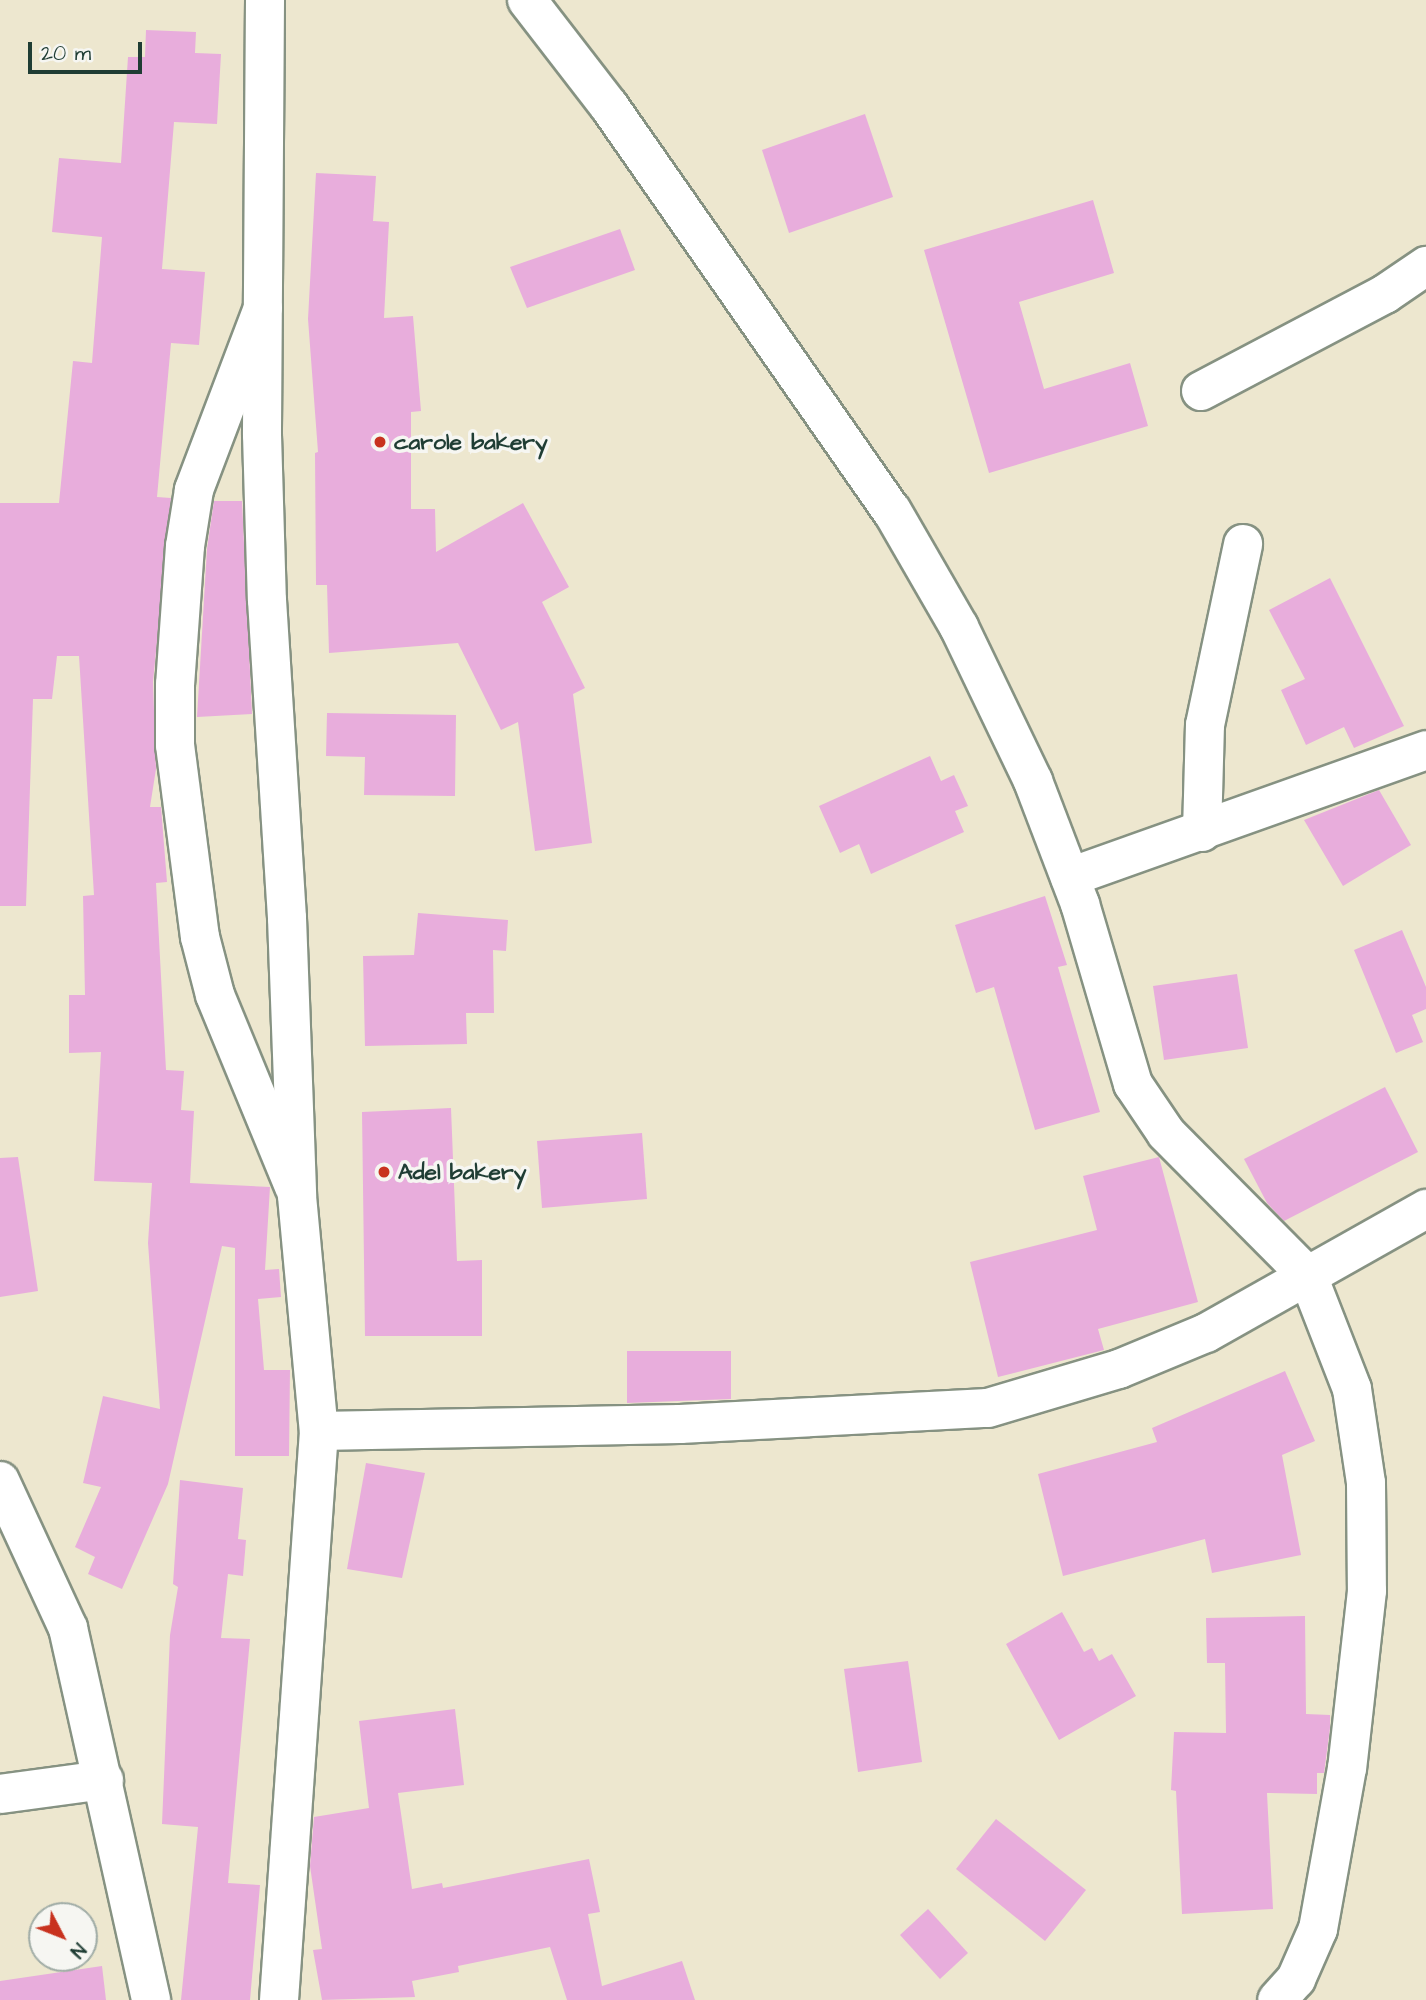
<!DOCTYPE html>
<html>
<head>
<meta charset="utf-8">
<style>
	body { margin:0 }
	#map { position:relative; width:1426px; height:2000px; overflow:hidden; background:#ede7cf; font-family:"Architects Daughter",sans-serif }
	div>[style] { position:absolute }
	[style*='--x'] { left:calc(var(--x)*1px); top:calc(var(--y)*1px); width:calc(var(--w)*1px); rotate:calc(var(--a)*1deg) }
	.building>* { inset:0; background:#e8addc }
	.roads { filter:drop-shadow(2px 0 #869282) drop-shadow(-2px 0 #869282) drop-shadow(0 2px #869282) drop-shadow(0 -2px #869282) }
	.minor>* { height:38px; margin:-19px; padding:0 19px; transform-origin:19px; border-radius:19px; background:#fff }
	.major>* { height:38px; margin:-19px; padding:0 19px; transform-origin:19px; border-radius:19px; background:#fff }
	.dots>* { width:19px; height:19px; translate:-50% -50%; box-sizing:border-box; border:4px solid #f6f6f2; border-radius:50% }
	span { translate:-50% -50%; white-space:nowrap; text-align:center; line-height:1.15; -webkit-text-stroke:7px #f6f6f2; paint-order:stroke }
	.poi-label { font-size:23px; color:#1f3d34; font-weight:700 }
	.left { translate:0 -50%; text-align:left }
	.north { position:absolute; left:28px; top:1902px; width:70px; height:70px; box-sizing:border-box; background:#f6f6f2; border:2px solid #a0aca6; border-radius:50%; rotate:132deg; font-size:19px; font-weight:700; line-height:28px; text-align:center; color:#1f3d34 }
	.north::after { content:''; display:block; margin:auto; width:24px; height:32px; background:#c8321e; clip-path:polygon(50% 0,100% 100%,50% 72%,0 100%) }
	.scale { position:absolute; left:28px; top:42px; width:114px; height:32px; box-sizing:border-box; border:4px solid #1f3d34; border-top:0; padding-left:9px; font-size:21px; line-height:24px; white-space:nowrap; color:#1f3d34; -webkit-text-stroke:5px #f6f6f2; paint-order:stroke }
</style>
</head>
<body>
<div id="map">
	<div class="building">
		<div style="clip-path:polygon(146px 30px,196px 32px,195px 53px,221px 54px,217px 124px,174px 122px,162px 269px,205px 272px,199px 345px,171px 343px,157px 497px,171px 498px,153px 682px,156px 769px,150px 807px,161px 807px,167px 882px,156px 883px,166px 1070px,184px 1071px,181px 1110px,194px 1111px,190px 1183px,270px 1187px,265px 1270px,279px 1269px,281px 1297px,258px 1299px,264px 1370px,290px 1370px,289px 1456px,235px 1456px,235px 1248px,222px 1246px,168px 1484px,122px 1589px,88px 1574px,95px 1557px,75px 1547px,101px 1487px,83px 1483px,103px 1396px,160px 1409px,148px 1243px,152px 1183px,94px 1181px,101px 1052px,69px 1053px,69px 995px,85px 995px,83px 896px,94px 895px,79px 656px,57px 656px,52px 699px,33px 699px,26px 906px,0 906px,0 503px,59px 503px,73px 361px,92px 363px,102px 237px,52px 232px,59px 158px,121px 163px,128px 57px,145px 57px)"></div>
		<div style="clip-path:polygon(865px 114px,893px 197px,789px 233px,762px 150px)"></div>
		<div style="clip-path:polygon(316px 173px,376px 176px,373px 221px,389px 222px,384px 318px,413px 316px,421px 411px,411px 412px,411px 509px,435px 509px,436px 552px,523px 503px,569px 587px,542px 602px,585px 688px,573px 694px,592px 843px,535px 851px,518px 722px,501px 730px,458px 643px,329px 653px,327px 585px,316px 585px,315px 453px,318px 452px,308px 319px)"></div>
		<div style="clip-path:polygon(1093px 200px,1114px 273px,1019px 302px,1044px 389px,1130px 363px,1148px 426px,989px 473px,924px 250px)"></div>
		<div style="clip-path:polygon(620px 229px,635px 270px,527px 308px,510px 267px)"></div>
		<div style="clip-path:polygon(214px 501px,242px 501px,252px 714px,197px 717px,207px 549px)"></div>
		<div style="clip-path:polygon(1330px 578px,1404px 726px,1354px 748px,1344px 727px,1306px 745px,1281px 690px,1305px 679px,1269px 610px)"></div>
		<div style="clip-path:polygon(327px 713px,456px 715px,455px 796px,364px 795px,365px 757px,326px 756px)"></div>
		<div style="clip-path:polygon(930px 756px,941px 781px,954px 775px,968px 806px,955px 811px,964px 832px,871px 874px,859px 844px,840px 853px,819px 806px)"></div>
		<div style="clip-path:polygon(1379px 790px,1411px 845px,1343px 886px,1304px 820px)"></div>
		<div style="clip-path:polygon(1045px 896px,1067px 965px,1058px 967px,1100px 1112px,1035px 1130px,994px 987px,976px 993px,955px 925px)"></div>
		<div style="clip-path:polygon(418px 913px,508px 920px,506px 951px,493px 950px,494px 1013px,466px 1013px,467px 1044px,365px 1046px,363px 956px,414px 955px)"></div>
		<div style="clip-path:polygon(1402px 930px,1426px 987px,1426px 1009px,1412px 1015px,1423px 1042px,1396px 1053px,1354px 950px)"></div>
		<div style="clip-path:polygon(1237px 974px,1248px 1048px,1164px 1060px,1153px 986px)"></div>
		<div style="clip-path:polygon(1385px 1087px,1418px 1152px,1284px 1221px,1267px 1203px,1244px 1159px)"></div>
		<div style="clip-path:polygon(451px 1108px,457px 1261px,482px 1260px,482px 1336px,365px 1336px,362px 1112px)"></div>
		<div style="clip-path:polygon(642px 1133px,647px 1199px,542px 1208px,537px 1141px)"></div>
		<div style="clip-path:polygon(18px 1157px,38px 1291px,0 1297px,0 1158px)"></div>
		<div style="clip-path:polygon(1159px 1157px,1198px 1302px,1098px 1329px,1104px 1350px,998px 1377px,970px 1262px,1097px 1230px,1083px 1176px)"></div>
		<div style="clip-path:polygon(627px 1351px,731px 1351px,731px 1399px,627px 1403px)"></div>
		<div style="clip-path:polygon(1285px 1371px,1315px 1441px,1282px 1455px,1301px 1555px,1212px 1573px,1205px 1539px,1063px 1576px,1038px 1474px,1157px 1442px,1152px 1428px)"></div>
		<div style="clip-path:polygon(366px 1463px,425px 1473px,402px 1578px,347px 1569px)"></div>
		<div style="clip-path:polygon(180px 1480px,243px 1488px,238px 1539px,246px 1540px,243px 1576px,228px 1574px,221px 1638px,250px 1639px,228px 1883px,260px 1885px,250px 2000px,181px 2000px,198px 1827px,162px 1824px,170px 1635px,178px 1587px,173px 1584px)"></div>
		<div style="clip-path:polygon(1062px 1612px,1084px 1652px,1092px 1648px,1099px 1661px,1112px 1654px,1136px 1696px,1059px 1740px,1006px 1644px)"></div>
		<div style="clip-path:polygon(1305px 1616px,1306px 1714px,1330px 1715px,1330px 1728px,1324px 1773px,1317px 1773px,1317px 1794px,1267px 1793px,1273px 1909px,1182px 1914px,1176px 1791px,1171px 1790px,1174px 1732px,1226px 1733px,1225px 1663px,1207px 1663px,1206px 1618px)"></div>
		<div style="clip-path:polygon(908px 1661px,922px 1762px,858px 1772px,844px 1669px)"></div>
		<div style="clip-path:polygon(455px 1709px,464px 1785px,398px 1793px,412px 1889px,442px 1883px,443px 1888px,589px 1859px,600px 1912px,588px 1914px,602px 1986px,682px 1961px,695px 2000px,567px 2000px,550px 1947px,458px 1966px,459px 1972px,412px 1981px,415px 1997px,322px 2000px,313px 1950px,322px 1949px,310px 1866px,314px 1817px,369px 1808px,359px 1721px)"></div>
		<div style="clip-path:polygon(996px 1819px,1086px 1890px,1045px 1941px,956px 1869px)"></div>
		<div style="clip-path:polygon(928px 1909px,968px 1953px,940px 1979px,900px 1935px)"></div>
		<div style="clip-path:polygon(102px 1966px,106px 2000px,0 2000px,0 1981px)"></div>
	</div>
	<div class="roads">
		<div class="minor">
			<div style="--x:527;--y:0;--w:134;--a:52.3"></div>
			<div style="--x:609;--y:106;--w:494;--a:55.1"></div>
			<div style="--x:892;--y:511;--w:134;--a:60"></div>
			<div style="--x:959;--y:627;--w:171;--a:64.3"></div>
			<div style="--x:1033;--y:781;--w:132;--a:69.1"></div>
			<div style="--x:1080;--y:904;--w:188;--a:73.6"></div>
			<div style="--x:1133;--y:1084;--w:59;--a:56"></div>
			<div style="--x:1166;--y:1133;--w:202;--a:45.2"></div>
			<div style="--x:1308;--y:1276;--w:121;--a:68.7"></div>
			<div style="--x:1352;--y:1389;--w:95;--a:81.5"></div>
			<div style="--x:1366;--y:1483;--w:108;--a:89.5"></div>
			<div style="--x:1367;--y:1591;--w:178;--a:96.4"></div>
			<div style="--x:1347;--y:1768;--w:164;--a:100.2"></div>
			<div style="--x:1318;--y:1929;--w:55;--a:113.7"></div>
			<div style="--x:1296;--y:1979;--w:28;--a:132"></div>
			<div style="--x:263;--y:308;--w:195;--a:110.8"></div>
			<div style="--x:194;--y:490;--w:57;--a:99.1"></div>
			<div style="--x:185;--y:546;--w:138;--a:94.1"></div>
			<div style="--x:175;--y:684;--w:61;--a:90"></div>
			<div style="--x:175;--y:745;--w:194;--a:82.6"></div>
			<div style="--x:200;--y:937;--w:60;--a:75.5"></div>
			<div style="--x:215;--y:995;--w:208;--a:67.6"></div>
			<div style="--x:1201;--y:391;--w:208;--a:-27.8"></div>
			<div style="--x:1385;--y:294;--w:50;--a:-34.3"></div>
			<div style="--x:1202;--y:832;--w:107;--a:-88.4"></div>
			<div style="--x:1205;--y:725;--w:185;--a:-78.1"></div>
			<div style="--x:1070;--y:877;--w:378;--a:-19.6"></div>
			<div style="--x:319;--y:1431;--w:361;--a:-1.1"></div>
			<div style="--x:680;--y:1424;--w:308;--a:-3"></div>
			<div style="--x:988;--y:1408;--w:137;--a:-16.6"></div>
			<div style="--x:1119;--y:1369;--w:94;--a:-22.5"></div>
			<div style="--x:1206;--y:1333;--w:253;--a:-29.4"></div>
			<div style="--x:0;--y:1481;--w:162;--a:65.2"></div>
			<div style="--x:68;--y:1628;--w:381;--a:77.4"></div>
			<div style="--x:0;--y:1794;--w:105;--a:-7.7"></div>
		</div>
		<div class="major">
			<div style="--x:265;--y:0;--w:435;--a:90.4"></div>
			<div style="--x:262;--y:435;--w:165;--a:88.3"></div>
			<div style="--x:267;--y:600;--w:319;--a:86.4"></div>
			<div style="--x:287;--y:918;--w:278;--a:87.9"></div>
			<div style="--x:297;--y:1196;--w:236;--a:84.7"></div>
			<div style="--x:319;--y:1431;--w:570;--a:94.02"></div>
		</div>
	</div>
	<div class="dots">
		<div style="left:380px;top:442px;background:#c8321e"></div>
		<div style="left:384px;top:1172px;background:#c8321e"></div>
	</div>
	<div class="poi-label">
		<span class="left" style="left:394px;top:442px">carole bakery</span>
		<span class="left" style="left:398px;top:1172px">Adel bakery</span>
	</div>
	<div class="north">N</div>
	<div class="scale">20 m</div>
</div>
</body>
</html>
